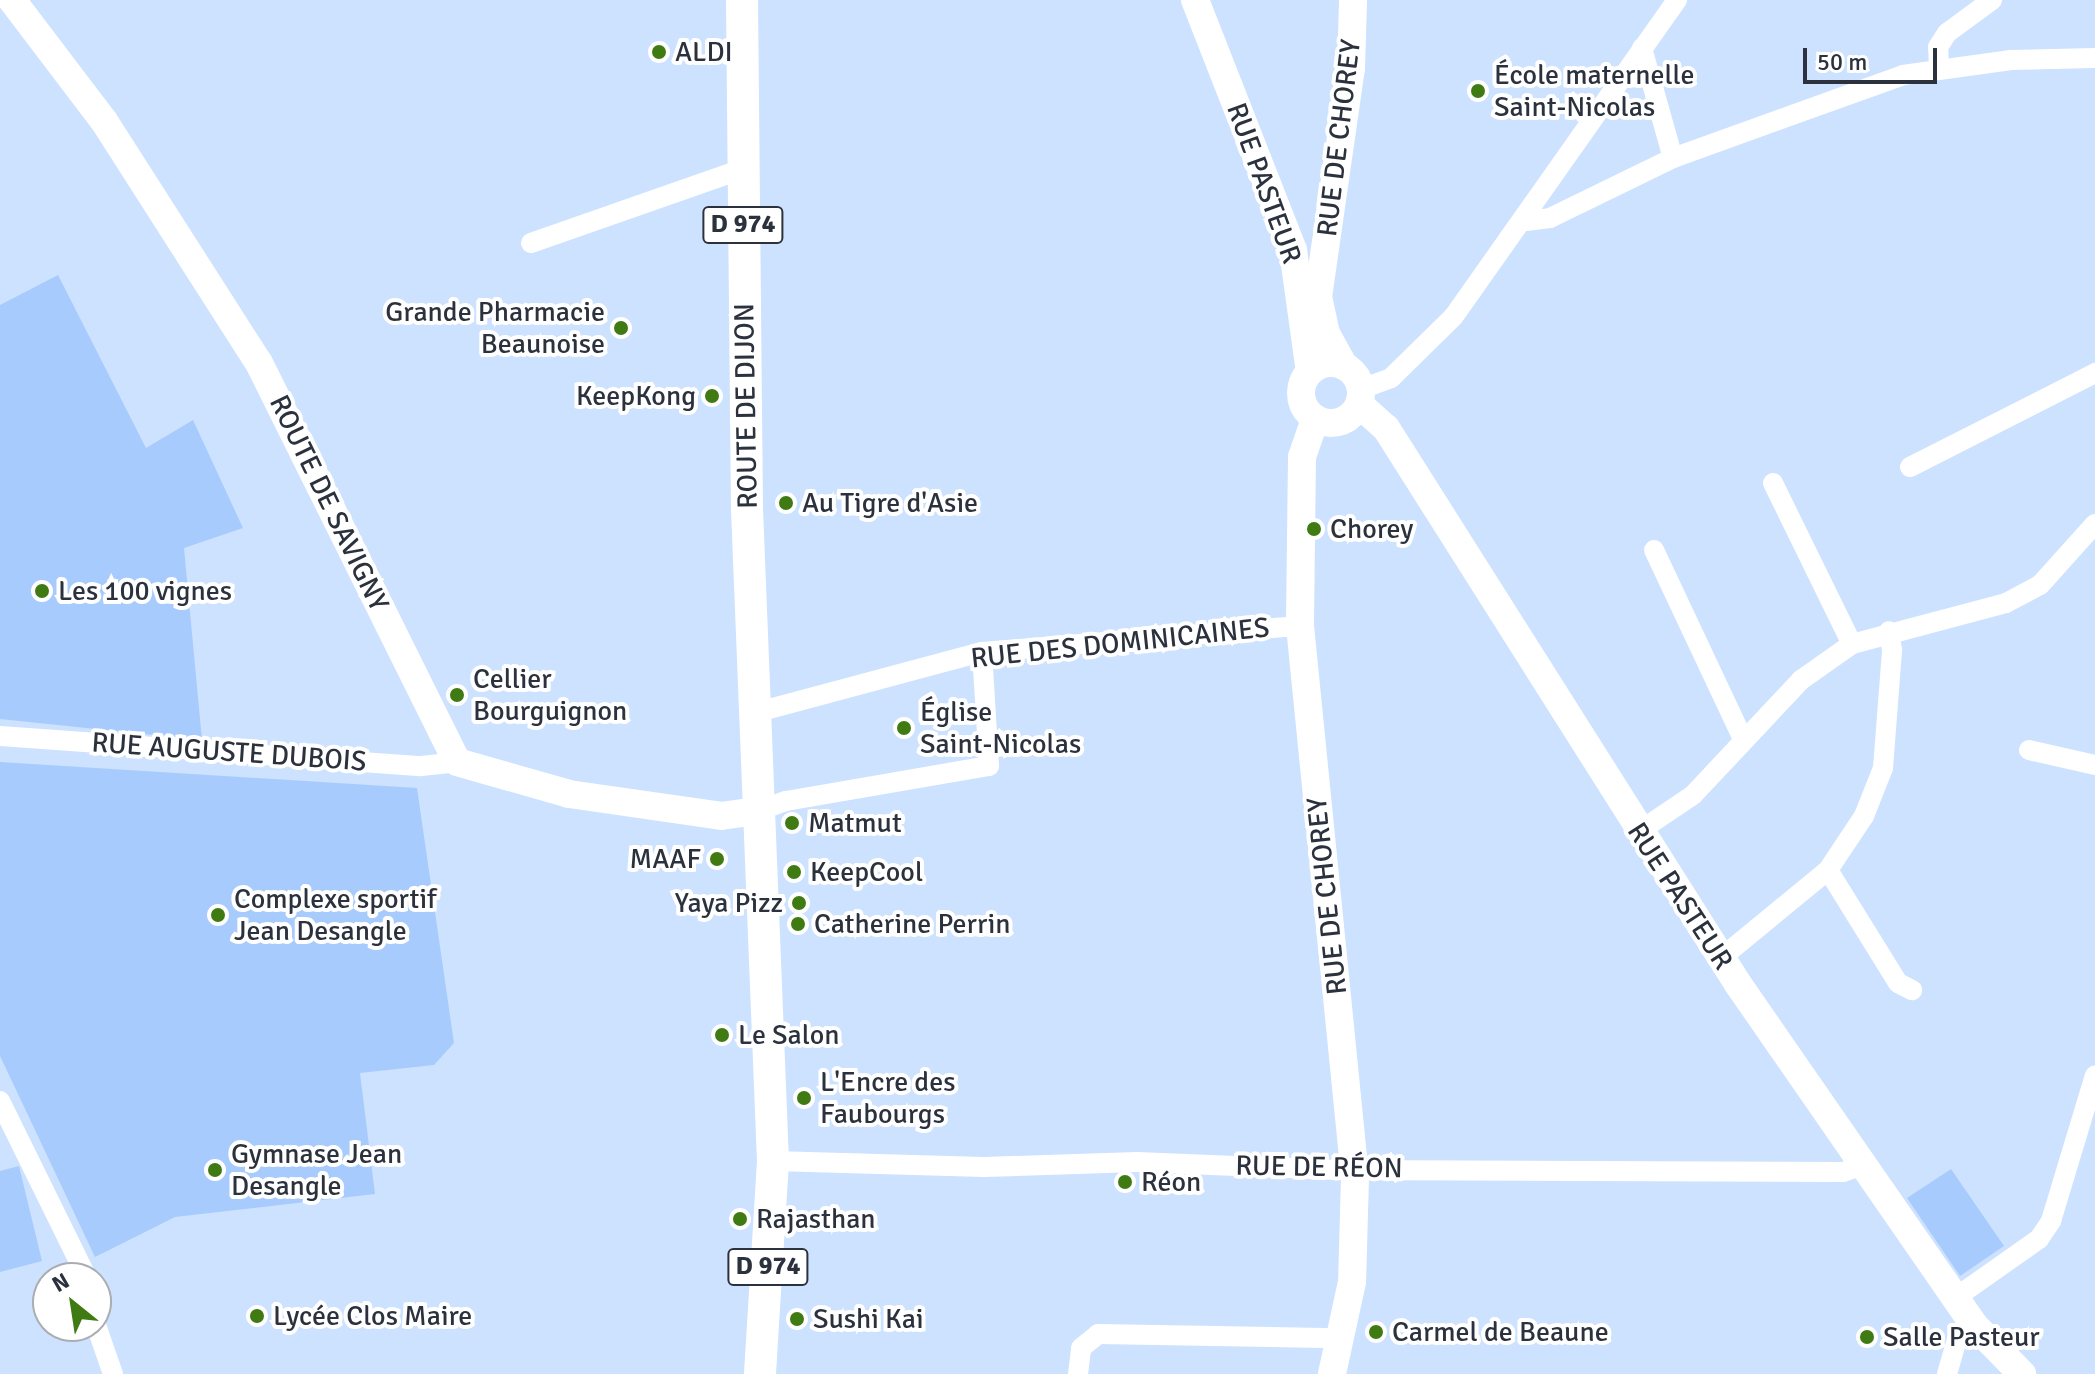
<!DOCTYPE html>
<html>
<head>
<meta charset="utf-8">
<style>
	body { margin:0 }
	#map { position:relative; width:2095px; height:1374px; overflow:hidden; background:#cde2fe; font-family:Signika,sans-serif }
	div>[style] { position:absolute }
	[style*='--x'] { left:calc(var(--x)*1px); top:calc(var(--y)*1px); width:calc(var(--w)*1px); rotate:calc(var(--a)*1deg) }
	.green>* { inset:0; background:#a8cbfd }
	.street>* { height:20px; margin:-10px; padding:0 10px; transform-origin:10px; border-radius:10px; background:#fff }
	.secondary>* { height:28px; margin:-14px; padding:0 14px; transform-origin:14px; border-radius:14px; background:#fff }
	.secondary>.ring { margin:-14px; padding:0; box-sizing:content-box; background:none; border:28px solid #fff; border-radius:50% }
	.primary>* { height:32px; margin:-16px; padding:0 16px; transform-origin:16px; border-radius:16px; background:#fff }
	.dots>* { width:22px; height:22px; translate:-50% -50%; box-sizing:border-box; border:4px solid #fff; border-radius:50% }
	span { translate:-50% -50%; white-space:nowrap; text-align:center; line-height:1.15; -webkit-text-stroke:8px #fff; paint-order:stroke }
	.shield-label span { padding:2px 6px; background:#fff; border:2px solid; border-radius:6px; -webkit-text-stroke-width:0 }
	.shield-label { font-size:26px; color:#2b323e; font-weight:700 }
	.poi-label { font-size:28px; color:#2b323e }
	.left { translate:0 -50%; text-align:left }
	.right { translate:-100% -50%; text-align:right }
	.street-label { font-size:28px; color:#2b323e }
	.north { position:absolute; left:32px; top:1262px; width:80px; height:80px; box-sizing:border-box; background:#fff; border:2px solid #aaadb2; border-radius:50%; rotate:330deg; font-size:22px; font-weight:700; line-height:32px; text-align:center; color:#2b323e }
	.north::after { content:''; display:block; margin:auto; width:28px; height:36px; background:#407a12; clip-path:polygon(50% 0,100% 100%,50% 72%,0 100%) }
	.scale { position:absolute; left:1803px; top:48px; width:134px; height:36px; box-sizing:border-box; border:4px solid #2b323e; border-top:0; padding-left:10px; font-size:24px; line-height:28px; white-space:nowrap; color:#2b323e; -webkit-text-stroke:6px #fff; paint-order:stroke }
</style>
</head>
<body>
<div id="map">
	<div class="green">
		<div style="clip-path:polygon(58px 275px,146px 448px,193px 420px,243px 528px,184px 548px,202px 740px,0 719px,0 305px)"></div>
		<div style="clip-path:polygon(0 762px,417px 788px,454px 1043px,434px 1065px,360px 1073px,375px 1194px,175px 1217px,95px 1257px,0 1056px)"></div>
		<div style="clip-path:polygon(19px 1166px,42px 1261px,0 1272px,0 1171px)"></div>
		<div style="clip-path:polygon(1951px 1169px,2004px 1246px,1960px 1276px,1907px 1198px)"></div>
	</div>
	<div class="street">
		<div style="--x:1642;--y:48;--w:114;--a:74.3"></div>
		<div style="--x:1939;--y:70;--w:23;--a:-92"></div>
		<div style="--x:1938;--y:47;--w:17;--a:-57"></div>
		<div style="--x:1947;--y:33;--w:56;--a:-36.3"></div>
		<div style="--x:1526;--y:221;--w:24;--a:-7"></div>
		<div style="--x:1550;--y:218;--w:137;--a:-26"></div>
		<div style="--x:1673;--y:158;--w:245;--a:-19.8"></div>
		<div style="--x:1903;--y:75;--w:109;--a:-7.9"></div>
		<div style="--x:2011;--y:60;--w:84;--a:-1.4"></div>
		<div style="--x:531;--y:243;--w:224;--a:-19.3"></div>
		<div style="--x:1361;--y:389;--w:32;--a:-20"></div>
		<div style="--x:1391;--y:378;--w:88;--a:-44.5"></div>
		<div style="--x:1454;--y:316;--w:387;--a:-54.8"></div>
		<div style="--x:1910;--y:467;--w:208;--a:-26.9"></div>
		<div style="--x:1773;--y:483;--w:179;--a:63.9"></div>
		<div style="--x:1654;--y:550;--w:207;--a:64.8"></div>
		<div style="--x:754;--y:713;--w:236;--a:-15"></div>
		<div style="--x:982;--y:652;--w:319;--a:-4.7"></div>
		<div style="--x:0;--y:736;--w:422;--a:4.1"></div>
		<div style="--x:421;--y:766;--w:36;--a:-6"></div>
		<div style="--x:2029;--y:750;--w:68;--a:12.8"></div>
		<div style="--x:758;--y:811;--w:30;--a:-20"></div>
		<div style="--x:786;--y:801;--w:206;--a:-9.8"></div>
		<div style="--x:989;--y:766;--w:114;--a:-93.5"></div>
		<div style="--x:1638;--y:832;--w:66;--a:-33.9"></div>
		<div style="--x:1693;--y:795;--w:158;--a:-46.8"></div>
		<div style="--x:1801;--y:680;--w:62;--a:-35.2"></div>
		<div style="--x:1852;--y:644;--w:159;--a:-14.9"></div>
		<div style="--x:2006;--y:603;--w:38;--a:-28"></div>
		<div style="--x:2040;--y:585;--w:82;--a:-48"></div>
		<div style="--x:1828;--y:870;--w:133;--a:58.2"></div>
		<div style="--x:1898;--y:983;--w:16;--a:27"></div>
		<div style="--x:1721;--y:958;--w:139;--a:-39.4"></div>
		<div style="--x:1828;--y:870;--w:65;--a:-56.3"></div>
		<div style="--x:1864;--y:816;--w:52;--a:-68.4"></div>
		<div style="--x:1883;--y:768;--w:118;--a:-85.6"></div>
		<div style="--x:1892;--y:650;--w:19;--a:-99"></div>
		<div style="--x:0;--y:1101;--w:197;--a:63.8"></div>
		<div style="--x:773;--y:1161;--w:211;--a:1.6"></div>
		<div style="--x:984;--y:1167;--w:153;--a:-1.9"></div>
		<div style="--x:1137;--y:1162;--w:201;--a:2.3"></div>
		<div style="--x:1338;--y:1170;--w:505;--a:0.23"></div>
		<div style="--x:1843;--y:1172;--w:21;--a:-19"></div>
		<div style="--x:1955;--y:1298;--w:103;--a:-35.1"></div>
		<div style="--x:2039;--y:1239;--w:22;--a:-56"></div>
		<div style="--x:2051;--y:1221;--w:152;--a:-73.2"></div>
		<div style="--x:96;--y:1325;--w:52;--a:70.9"></div>
		<div style="--x:1078;--y:1374;--w:26;--a:-83"></div>
		<div style="--x:1081;--y:1348;--w:22;--a:-39"></div>
		<div style="--x:1098;--y:1334;--w:241;--a:1"></div>
		<div style="--x:1947;--y:1374;--w:36;--a:-74"></div>
		<div style="--x:1957;--y:1339;--w:22;--a:-39"></div>
	</div>
	<div class="secondary">
		<div style="--x:12;--y:0;--w:152;--a:52.8"></div>
		<div style="--x:104;--y:121;--w:287;--a:57.4"></div>
		<div style="--x:259;--y:363;--w:445;--a:63.6"></div>
		<div style="--x:457;--y:762;--w:116;--a:15.9"></div>
		<div style="--x:569;--y:794;--w:154;--a:8.2"></div>
		<div style="--x:721;--y:816;--w:37;--a:-8"></div>
		<div style="--x:1195;--y:0;--w:269;--a:68.6"></div>
		<div style="--x:1293;--y:250;--w:123;--a:82.1"></div>
		<div class="ring" style="left:1301px;top:363px;width:32px;height:32px"></div>
		<div style="--x:1344;--y:366;--w:37;--a:-119"></div>
		<div style="--x:1326;--y:334;--w:38;--a:-102"></div>
		<div style="--x:1318;--y:297;--w:230;--a:-81.8"></div>
		<div style="--x:1351;--y:69;--w:69;--a:-88.3"></div>
		<div style="--x:1359;--y:404;--w:36;--a:42"></div>
		<div style="--x:1386;--y:428;--w:658;--a:57.66"></div>
		<div style="--x:1738;--y:984;--w:415;--a:55.3"></div>
		<div style="--x:1974;--y:1325;--w:69;--a:45.6"></div>
		<div style="--x:1315;--y:419;--w:40;--a:108.9"></div>
		<div style="--x:1302;--y:457;--w:169;--a:90.7"></div>
		<div style="--x:1300;--y:626;--w:554;--a:84.3"></div>
		<div style="--x:1355;--y:1177;--w:105;--a:91.6"></div>
		<div style="--x:1352;--y:1282;--w:94;--a:102.3"></div>
	</div>
	<div class="primary">
		<div style="--x:742;--y:0;--w:509;--a:89.44"></div>
		<div style="--x:747;--y:509;--w:653;--a:87.72"></div>
		<div style="--x:773;--y:1161;--w:213;--a:93.5"></div>
	</div>
	<div class="dots">
		<div style="left:659px;top:52px;background:#407a12"></div>
		<div style="left:1478px;top:91px;background:#407a12"></div>
		<div style="left:621px;top:328px;background:#407a12"></div>
		<div style="left:712px;top:396px;background:#407a12"></div>
		<div style="left:786px;top:503px;background:#407a12"></div>
		<div style="left:1314px;top:529px;background:#407a12"></div>
		<div style="left:42px;top:591px;background:#407a12"></div>
		<div style="left:457px;top:695px;background:#407a12"></div>
		<div style="left:904px;top:728px;background:#407a12"></div>
		<div style="left:792px;top:823px;background:#407a12"></div>
		<div style="left:717px;top:859px;background:#407a12"></div>
		<div style="left:794px;top:872px;background:#407a12"></div>
		<div style="left:799px;top:903px;background:#407a12"></div>
		<div style="left:218px;top:915px;background:#407a12"></div>
		<div style="left:798px;top:924px;background:#407a12"></div>
		<div style="left:722px;top:1035px;background:#407a12"></div>
		<div style="left:804px;top:1098px;background:#407a12"></div>
		<div style="left:215px;top:1170px;background:#407a12"></div>
		<div style="left:1125px;top:1182px;background:#407a12"></div>
		<div style="left:740px;top:1219px;background:#407a12"></div>
		<div style="left:257px;top:1316px;background:#407a12"></div>
		<div style="left:797px;top:1319px;background:#407a12"></div>
		<div style="left:1376px;top:1332px;background:#407a12"></div>
		<div style="left:1867px;top:1337px;background:#407a12"></div>
	</div>
	<div class="shield-label">
		<span style="left:743px;top:225px">D 974</span>
		<span style="left:768px;top:1267px">D 974</span>
	</div>
	<div class="poi-label">
		<span class="left" style="left:675px;top:52px">ALDI</span>
		<span class="left" style="left:1494px;top:91px">École maternelle<br>Saint-Nicolas</span>
		<span class="right" style="left:605px;top:328px">Grande Pharmacie<br>Beaunoise</span>
		<span class="right" style="left:696px;top:396px">KeepKong</span>
		<span class="left" style="left:802px;top:503px">Au Tigre d'Asie</span>
		<span class="left" style="left:1330px;top:529px">Chorey</span>
		<span class="left" style="left:58px;top:591px">Les 100 vignes</span>
		<span class="left" style="left:473px;top:695px">Cellier<br>Bourguignon</span>
		<span class="left" style="left:920px;top:728px">Église<br>Saint-Nicolas</span>
		<span class="left" style="left:808px;top:823px">Matmut</span>
		<span class="right" style="left:701px;top:859px">MAAF</span>
		<span class="left" style="left:810px;top:872px">KeepCool</span>
		<span class="left" style="left:234px;top:915px">Complexe sportif<br>Jean Desangle</span>
		<span class="right" style="left:783px;top:903px">Yaya Pizz</span>
		<span class="left" style="left:814px;top:924px">Catherine Perrin</span>
		<span class="left" style="left:738px;top:1035px">Le Salon</span>
		<span class="left" style="left:820px;top:1098px">L'Encre des<br>Faubourgs</span>
		<span class="left" style="left:231px;top:1170px">Gymnase Jean<br>Desangle</span>
		<span class="left" style="left:1141px;top:1182px">Réon</span>
		<span class="left" style="left:756px;top:1219px">Rajasthan</span>
		<span class="left" style="left:273px;top:1316px">Lycée Clos Maire</span>
		<span class="left" style="left:813px;top:1319px">Sushi Kai</span>
		<span class="left" style="left:1392px;top:1332px">Carmel de Beaune</span>
		<span class="left" style="left:1883px;top:1337px">Salle Pasteur</span>
	</div>
	<div class="street-label">
		<span style="left:1339px;top:138px;rotate:-83deg">RUE DE CHOREY</span>
		<span style="left:1264px;top:183px;rotate:70deg">RUE PASTEUR</span>
		<span style="left:746px;top:406px;rotate:-91deg">ROUTE DE DIJON</span>
		<span style="left:329px;top:503px;rotate:64deg">ROUTE DE SAVIGNY</span>
		<span style="left:1120px;top:643px;rotate:-6deg">RUE DES DOMINICAINES</span>
		<span style="left:229px;top:752px;rotate:4deg">RUE AUGUSTE DUBOIS</span>
		<span style="left:1327px;top:896px;rotate:-96deg">RUE DE CHOREY</span>
		<span style="left:1680px;top:896px;rotate:57deg">RUE PASTEUR</span>
		<span style="left:1319px;top:1167px;rotate:1deg">RUE DE RÉON</span>
	</div>
	<div class="north">N</div>
	<div class="scale">50 m</div>
</div>
</body>
</html>
